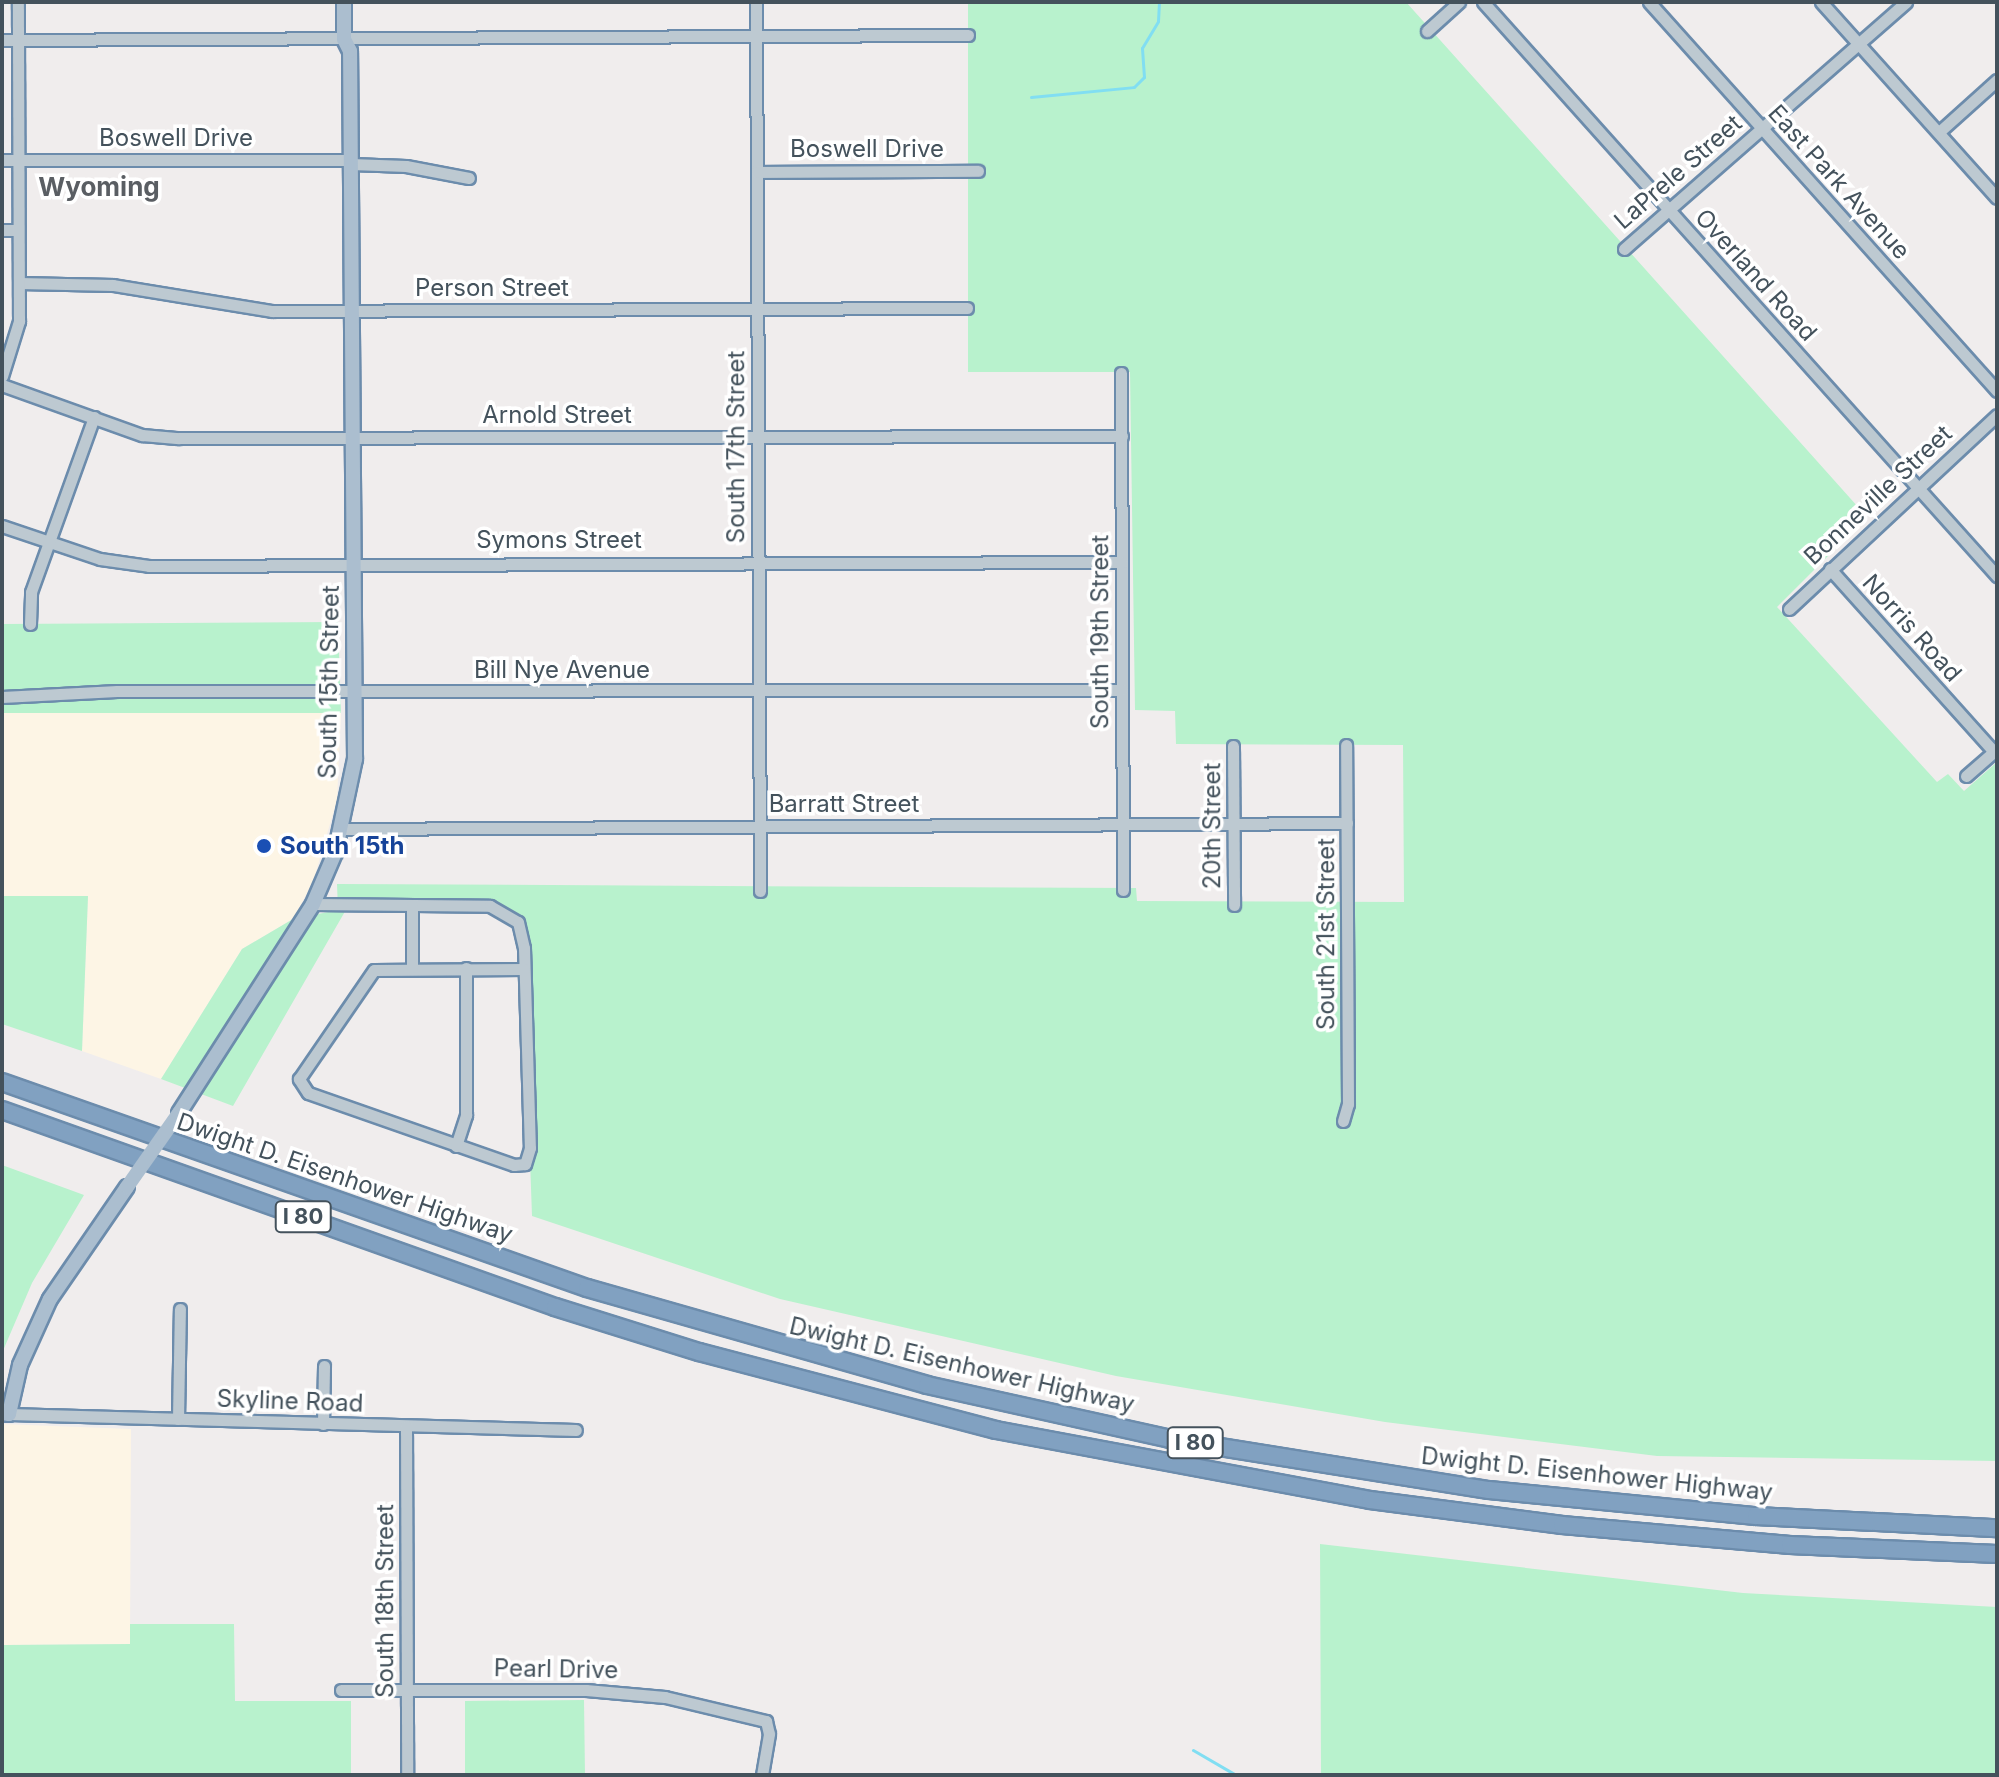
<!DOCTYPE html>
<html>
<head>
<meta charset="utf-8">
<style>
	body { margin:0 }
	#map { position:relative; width:1999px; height:1777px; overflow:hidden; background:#f0eded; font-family:Inter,sans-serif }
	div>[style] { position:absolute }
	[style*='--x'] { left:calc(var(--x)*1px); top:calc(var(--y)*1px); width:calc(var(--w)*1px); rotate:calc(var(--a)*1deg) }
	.commercial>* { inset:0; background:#fdf5e5 }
	.green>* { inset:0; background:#b8f2cd }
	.stream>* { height:3px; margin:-1.5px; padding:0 1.5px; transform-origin:1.5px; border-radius:1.5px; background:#81def2 }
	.roads { filter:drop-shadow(2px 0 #6c8cac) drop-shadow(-2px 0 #6c8cac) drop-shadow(0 2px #6c8cac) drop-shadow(0 -2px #6c8cac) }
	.minor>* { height:11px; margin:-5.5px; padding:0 5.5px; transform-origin:5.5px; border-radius:5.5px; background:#bdc9d1 }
	.major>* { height:14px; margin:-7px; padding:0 7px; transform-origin:7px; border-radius:7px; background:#abbecf }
	.highway>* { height:16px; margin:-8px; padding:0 8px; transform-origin:8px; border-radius:8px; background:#81a1c1 }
	.major-bridge>* { height:14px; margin:-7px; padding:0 7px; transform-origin:7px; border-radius:7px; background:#abbecf }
	.dots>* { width:22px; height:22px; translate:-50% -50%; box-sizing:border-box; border:4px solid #fff; border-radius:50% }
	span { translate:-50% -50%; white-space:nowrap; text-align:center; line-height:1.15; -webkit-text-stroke:7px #fff; paint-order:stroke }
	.shield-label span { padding:2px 6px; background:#fff; border:2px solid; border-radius:6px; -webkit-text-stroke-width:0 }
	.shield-label { font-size:22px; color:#44525c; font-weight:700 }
	.street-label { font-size:24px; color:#44525c }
	.transit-label { font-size:24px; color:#164399; font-weight:700 }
	.left { translate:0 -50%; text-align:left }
	.neighbourhood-label { font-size:26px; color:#5a5e63; font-weight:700 }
	.frame { position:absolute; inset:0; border:4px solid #44525c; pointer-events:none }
</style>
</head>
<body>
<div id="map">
	<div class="commercial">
		<div style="clip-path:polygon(2px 713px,341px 713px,337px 800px,313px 882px,293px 919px,242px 949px,161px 1079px,82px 1051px,88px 896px,2px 896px)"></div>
		<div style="clip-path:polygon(2px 1424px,131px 1429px,130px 1644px,4px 1645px,2px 1775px)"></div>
	</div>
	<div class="green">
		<div style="clip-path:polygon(968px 2px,1406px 2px,1867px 517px,1777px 607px,1937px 782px,1948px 774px,1964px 791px,1997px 762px,1997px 1461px,1657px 1456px,1385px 1422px,1116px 1376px,780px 1299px,532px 1216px,522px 932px,501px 909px,347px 908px,233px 1106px,161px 1079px,242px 949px,293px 919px,338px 910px,337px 884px,1136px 888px,1137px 901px,1404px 902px,1403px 745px,1176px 744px,1175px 711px,1135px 710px,1130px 372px,968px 372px)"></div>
		<div style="clip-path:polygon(338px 622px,341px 713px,2px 713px,2px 624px)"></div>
		<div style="clip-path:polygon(2px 896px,88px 896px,82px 1051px,2px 1024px)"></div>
		<div style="clip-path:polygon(2px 1165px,84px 1195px,32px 1283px,2px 1353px)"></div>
		<div style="clip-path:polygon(1320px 1544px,1743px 1593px,1997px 1607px,1997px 1775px,1321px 1775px)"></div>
		<div style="clip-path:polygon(130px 1624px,234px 1624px,235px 1701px,351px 1701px,351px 1775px,4px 1775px,4px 1645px,130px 1644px)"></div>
		<div style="clip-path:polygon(584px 1700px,585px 1775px,465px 1775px,465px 1701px)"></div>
	</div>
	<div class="stream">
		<div style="--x:1031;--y:97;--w:103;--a:-5.5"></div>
		<div style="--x:1134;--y:87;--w:14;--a:-45"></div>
		<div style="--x:1144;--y:77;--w:29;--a:-94"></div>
		<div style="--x:1142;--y:48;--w:31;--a:-59"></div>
		<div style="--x:1158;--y:21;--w:19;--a:-87"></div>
		<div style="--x:1193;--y:1750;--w:50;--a:30.2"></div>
	</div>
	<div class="roads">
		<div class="minor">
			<div style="--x:756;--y:2;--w:889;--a:89.74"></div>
			<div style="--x:1483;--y:2;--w:771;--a:48.16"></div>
			<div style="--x:1649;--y:2;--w:522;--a:48.18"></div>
			<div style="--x:1821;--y:2;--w:263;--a:48.1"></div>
			<div style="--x:1427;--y:31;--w:43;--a:-42.2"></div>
			<div style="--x:2;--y:40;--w:966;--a:-0.3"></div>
			<div style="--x:1939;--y:132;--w:78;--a:-41.9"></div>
			<div style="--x:2;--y:160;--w:349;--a:0"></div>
			<div style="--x:351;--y:164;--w:55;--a:2.1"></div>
			<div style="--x:406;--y:166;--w:64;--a:10.8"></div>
			<div style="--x:757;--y:172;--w:221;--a:-0.3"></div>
			<div style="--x:2;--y:230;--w:16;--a:0"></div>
			<div style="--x:1624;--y:249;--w:375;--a:-41.2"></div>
			<div style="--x:19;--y:283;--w:94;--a:1.2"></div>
			<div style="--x:113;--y:285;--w:161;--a:9.3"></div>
			<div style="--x:272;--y:311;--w:695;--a:-0.25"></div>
			<div style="--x:1121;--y:373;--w:517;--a:89.78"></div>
			<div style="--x:2;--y:376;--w:58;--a:-72.8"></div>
			<div style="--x:19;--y:321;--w:319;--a:-90.2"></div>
			<div style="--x:2;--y:385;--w:149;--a:19.7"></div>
			<div style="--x:142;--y:435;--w:37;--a:5"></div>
			<div style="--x:179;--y:438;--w:943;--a:-0.12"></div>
			<div style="--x:2;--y:526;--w:103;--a:18.6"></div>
			<div style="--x:100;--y:559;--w:49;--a:8.1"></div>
			<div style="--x:149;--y:566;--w:973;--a:-0.24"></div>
			<div style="--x:1830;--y:569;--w:246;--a:48.1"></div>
			<div style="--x:1789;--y:609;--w:284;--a:-43"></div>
			<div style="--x:30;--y:624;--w:32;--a:-88"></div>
			<div style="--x:31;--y:592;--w:186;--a:-70.2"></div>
			<div style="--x:2;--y:697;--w:115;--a:-3"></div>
			<div style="--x:117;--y:691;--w:1005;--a:-0.06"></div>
			<div style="--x:1233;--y:746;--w:159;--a:89.6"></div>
			<div style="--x:1966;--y:776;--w:41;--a:-41.1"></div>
			<div style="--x:342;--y:829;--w:1005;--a:-0.34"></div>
			<div style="--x:313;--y:904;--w:177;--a:0.6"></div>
			<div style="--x:490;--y:906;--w:32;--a:30"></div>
			<div style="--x:518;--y:922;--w:27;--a:77"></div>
			<div style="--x:524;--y:948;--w:200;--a:88.3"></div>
			<div style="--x:530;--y:1148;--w:17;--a:107"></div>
			<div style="--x:525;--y:1164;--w:11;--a:175"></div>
			<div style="--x:514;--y:1165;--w:218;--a:-160.7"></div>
			<div style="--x:308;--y:1093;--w:17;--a:-123"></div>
			<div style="--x:299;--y:1079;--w:132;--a:-55.5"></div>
			<div style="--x:374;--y:970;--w:150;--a:-0.4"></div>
			<div style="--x:412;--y:905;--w:62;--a:90"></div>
			<div style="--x:1343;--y:1121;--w:18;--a:-74"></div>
			<div style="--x:1348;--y:1104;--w:359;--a:-90.3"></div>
			<div style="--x:456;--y:1146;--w:33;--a:-72"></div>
			<div style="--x:466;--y:1115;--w:147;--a:-90"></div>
			<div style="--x:9;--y:1414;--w:567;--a:1.62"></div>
			<div style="--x:178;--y:1419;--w:110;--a:-89"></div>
			<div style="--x:323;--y:1424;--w:58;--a:-89"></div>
			<div style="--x:406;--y:1426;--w:349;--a:89.8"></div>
			<div style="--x:341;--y:1690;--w:245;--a:0"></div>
			<div style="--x:586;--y:1690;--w:79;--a:5.1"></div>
			<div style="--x:665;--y:1697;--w:104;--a:13.4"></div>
			<div style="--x:766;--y:1721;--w:13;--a:77"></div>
			<div style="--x:769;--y:1734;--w:42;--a:99.7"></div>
		</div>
		<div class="major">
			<div style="--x:179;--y:1113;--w:248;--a:-57.3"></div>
			<div style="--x:313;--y:904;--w:56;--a:-66.7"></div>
			<div style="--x:335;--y:853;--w:96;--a:-78"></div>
			<div style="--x:355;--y:759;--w:708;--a:-90.4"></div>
			<div style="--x:350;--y:51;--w:13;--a:-117"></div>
			<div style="--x:344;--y:39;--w:37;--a:-90"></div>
			<div style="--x:2;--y:1413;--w:7;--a:8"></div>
			<div style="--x:9;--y:1414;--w:50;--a:-77.3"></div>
			<div style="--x:20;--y:1365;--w:72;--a:-65.6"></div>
			<div style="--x:50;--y:1299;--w:136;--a:-55.5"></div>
		</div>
		<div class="highway">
			<div style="--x:2;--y:1082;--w:620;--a:19.4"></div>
			<div style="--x:587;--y:1288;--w:354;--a:15.9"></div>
			<div style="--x:927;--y:1385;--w:249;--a:12.5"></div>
			<div style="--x:1170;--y:1439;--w:323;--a:9.1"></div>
			<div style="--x:1489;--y:1490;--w:268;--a:5.6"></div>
			<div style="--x:1756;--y:1516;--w:241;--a:2.9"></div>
			<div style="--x:2;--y:1110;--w:587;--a:19.61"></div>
			<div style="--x:555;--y:1307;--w:151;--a:17.4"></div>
			<div style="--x:699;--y:1352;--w:307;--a:14.7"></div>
			<div style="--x:996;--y:1430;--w:380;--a:10.6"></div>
			<div style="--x:1370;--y:1500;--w:194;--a:7.4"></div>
			<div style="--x:1562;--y:1525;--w:229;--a:5"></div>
			<div style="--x:1790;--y:1545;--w:207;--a:2.5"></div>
		</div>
	</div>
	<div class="major-bridge">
		<div style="--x:127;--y:1187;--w:90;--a:-54.9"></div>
	</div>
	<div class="dots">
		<div style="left:264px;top:846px;background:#1a4fb4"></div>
	</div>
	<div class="shield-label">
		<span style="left:303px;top:1217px">I 80</span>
		<span style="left:1195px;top:1443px">I 80</span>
	</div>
	<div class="street-label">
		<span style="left:176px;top:138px">Boswell Drive</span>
		<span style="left:867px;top:149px">Boswell Drive</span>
		<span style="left:1678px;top:172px;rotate:-41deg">LaPrele Street</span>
		<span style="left:1839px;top:182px;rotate:48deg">East Park Avenue</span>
		<span style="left:1756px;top:275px;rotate:48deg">Overland Road</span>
		<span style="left:492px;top:288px">Person Street</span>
		<span style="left:557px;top:415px">Arnold Street</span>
		<span style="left:736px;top:447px;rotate:-90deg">South 17th Street</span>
		<span style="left:1878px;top:495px;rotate:-43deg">Bonneville Street</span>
		<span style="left:559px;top:540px">Symons Street</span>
		<span style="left:1912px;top:628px;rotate:48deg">Norris Road</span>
		<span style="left:1100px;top:632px;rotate:-90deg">South 19th Street</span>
		<span style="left:562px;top:670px">Bill Nye Avenue</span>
		<span style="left:329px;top:682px;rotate:-89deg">South 15th Street</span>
		<span style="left:844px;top:804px">Barratt Street</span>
		<span style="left:1212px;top:826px;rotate:-90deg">20th Street</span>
		<span style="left:1326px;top:934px;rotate:-90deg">South 21st Street</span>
		<span style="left:345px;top:1178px;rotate:19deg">Dwight D. Eisenhower Highway</span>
		<span style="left:962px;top:1365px;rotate:13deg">Dwight D. Eisenhower Highway</span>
		<span style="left:290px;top:1401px;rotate:2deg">Skyline Road</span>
		<span style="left:1597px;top:1474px;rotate:6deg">Dwight D. Eisenhower Highway</span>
		<span style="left:385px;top:1601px;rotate:-90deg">South 18th Street</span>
		<span style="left:556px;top:1669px;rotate:1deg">Pearl Drive</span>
	</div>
	<div class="transit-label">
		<span class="left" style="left:280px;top:846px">South 15th</span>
	</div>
	<div class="neighbourhood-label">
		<span style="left:99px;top:187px">Wyoming</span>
	</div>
	<div class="frame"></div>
</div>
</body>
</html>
